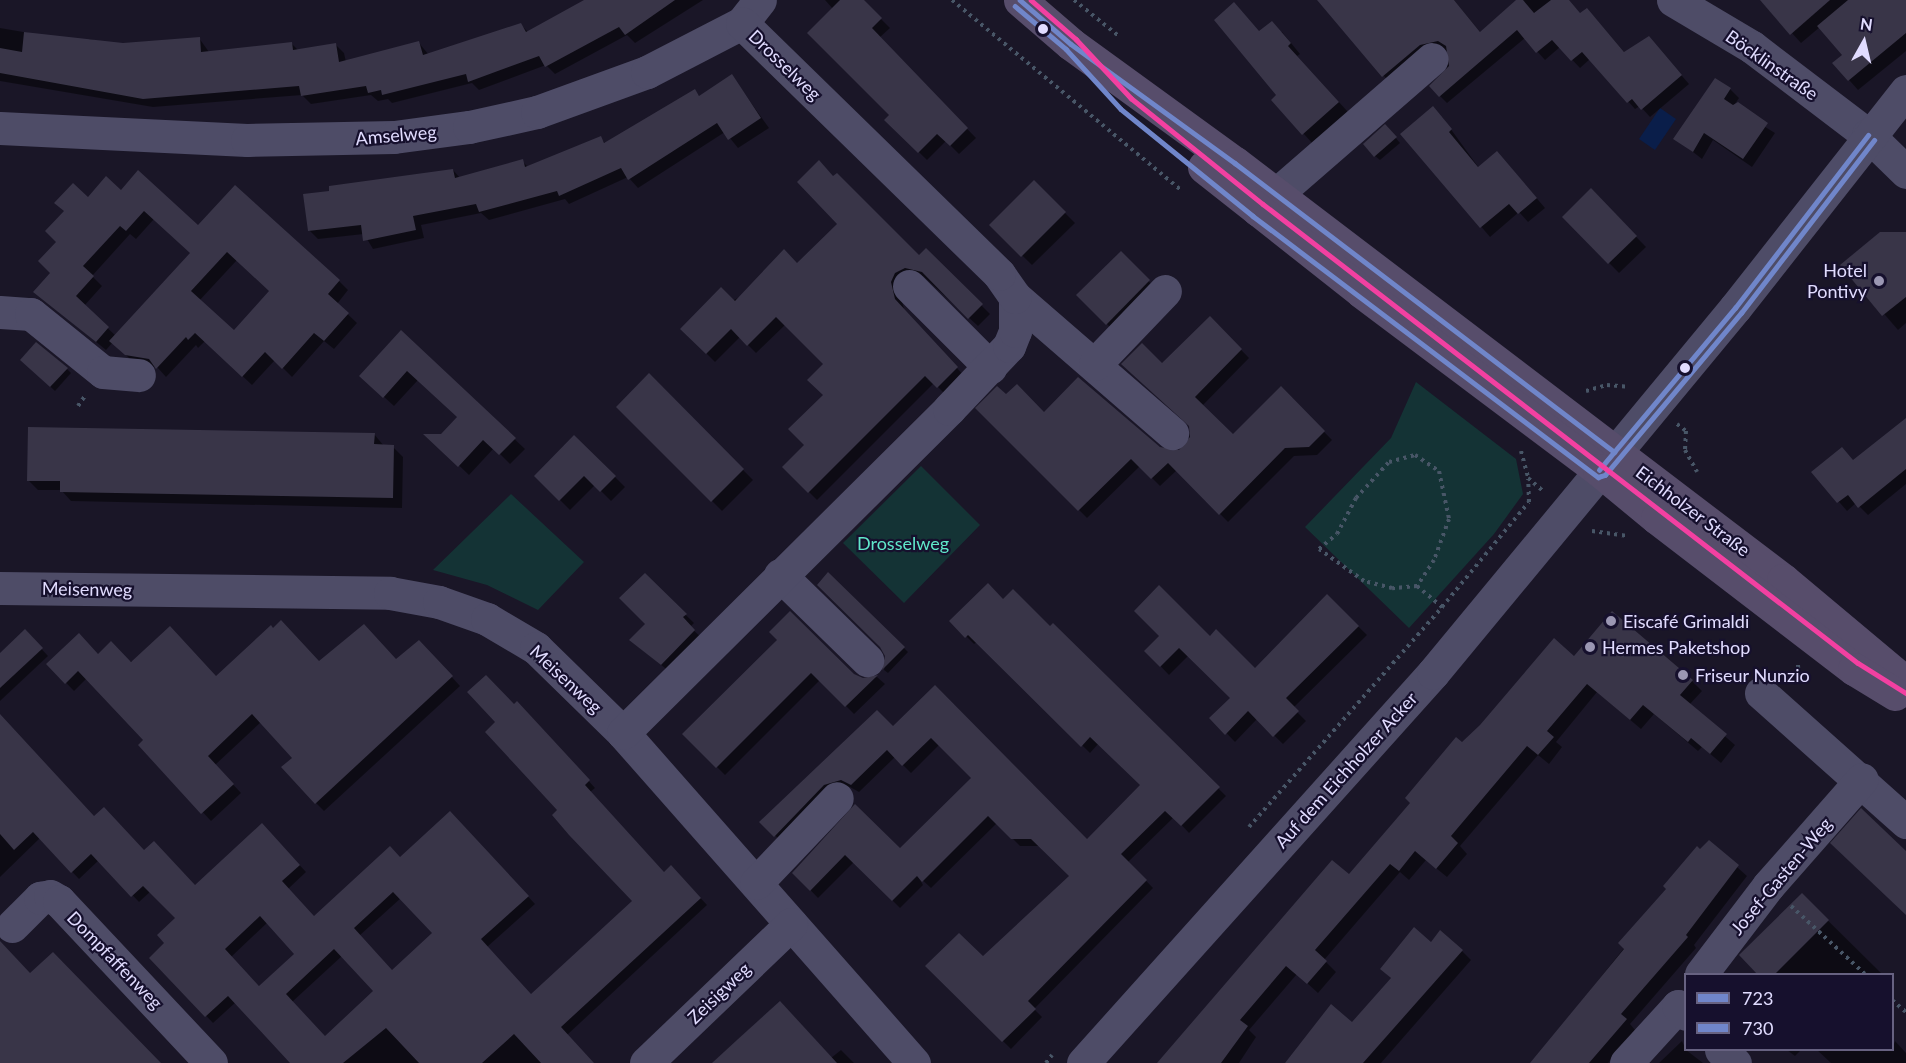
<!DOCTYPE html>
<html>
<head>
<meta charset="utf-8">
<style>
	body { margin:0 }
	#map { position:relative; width:1906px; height:1063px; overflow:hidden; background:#1a1627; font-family:Lato,sans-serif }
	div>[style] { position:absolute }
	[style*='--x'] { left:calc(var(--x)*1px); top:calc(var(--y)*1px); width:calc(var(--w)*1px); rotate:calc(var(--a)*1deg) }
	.green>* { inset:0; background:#143335 }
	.water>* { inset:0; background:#0a1e4a }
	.shadow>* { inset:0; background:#0007 }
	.building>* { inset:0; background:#393548 }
	.path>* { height:4px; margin-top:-2px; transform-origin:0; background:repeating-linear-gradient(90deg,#485667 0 3px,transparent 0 7.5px) }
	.minor>* { height:33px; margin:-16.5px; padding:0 16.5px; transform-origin:16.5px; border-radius:16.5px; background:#4e4c67 }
	.major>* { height:33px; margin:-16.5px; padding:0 16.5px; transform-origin:16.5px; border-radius:16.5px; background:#574d6b }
	.bus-1>* { height:4.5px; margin:-2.25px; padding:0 2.25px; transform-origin:2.25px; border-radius:2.25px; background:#7086ca }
	.bus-2>* { height:4.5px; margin:-2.25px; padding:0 2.25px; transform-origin:2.25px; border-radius:2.25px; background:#7086ca }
	.bus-3>* { height:4.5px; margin:-2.25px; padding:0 2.25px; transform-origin:2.25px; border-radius:2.25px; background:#f240a1 }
	.dots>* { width:16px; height:16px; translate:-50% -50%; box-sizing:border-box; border:3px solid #16102d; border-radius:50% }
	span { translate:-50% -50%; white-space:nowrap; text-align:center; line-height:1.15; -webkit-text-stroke:4.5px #16102d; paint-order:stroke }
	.street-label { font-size:18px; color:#e1dcff }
	.poi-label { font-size:18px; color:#e1dcff }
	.right { translate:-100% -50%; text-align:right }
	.left { translate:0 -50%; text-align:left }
	.park-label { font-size:18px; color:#60e7ca }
	.legend { position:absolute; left:1684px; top:973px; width:210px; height:78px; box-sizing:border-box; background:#16102d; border:2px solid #676281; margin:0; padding:8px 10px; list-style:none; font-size:18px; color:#e1dcff }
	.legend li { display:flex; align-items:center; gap:12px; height:30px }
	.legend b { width:30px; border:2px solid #676281 }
	.north { position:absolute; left:1834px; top:12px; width:60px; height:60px; -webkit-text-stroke:4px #16102d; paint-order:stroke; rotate:8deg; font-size:16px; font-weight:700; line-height:24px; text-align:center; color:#e1dcff }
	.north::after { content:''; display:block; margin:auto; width:21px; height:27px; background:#e1dcff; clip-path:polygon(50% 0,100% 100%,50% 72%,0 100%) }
</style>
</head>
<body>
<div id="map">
	<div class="green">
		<div style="clip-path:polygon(1416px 382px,1516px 459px,1523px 494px,1494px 534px,1409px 628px,1305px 527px,1391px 438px)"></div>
		<div style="clip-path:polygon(921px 466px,980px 525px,904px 603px,843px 543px)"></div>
		<div style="clip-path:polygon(511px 494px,584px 562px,538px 610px,487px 585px,433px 570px)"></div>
	</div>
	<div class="water">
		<div style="clip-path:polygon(1660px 108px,1676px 119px,1655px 150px,1639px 139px)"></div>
	</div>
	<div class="shadow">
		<div style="clip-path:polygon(587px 0,703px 0,635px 43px,627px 35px,555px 74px,546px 65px,479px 90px,472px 83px,392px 103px,388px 99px,378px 101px,371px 95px,311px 104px,302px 95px,153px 107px,0 81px,0 28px,88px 43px,89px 39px,122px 45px,199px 38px,209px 52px,291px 43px,298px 50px,335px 44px,344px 53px,346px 62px,419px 43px,429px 55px,521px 25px,529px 33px)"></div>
		<div style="clip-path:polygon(825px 0,862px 0,890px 28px,879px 38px,976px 138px,959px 154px,946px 141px,927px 160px,886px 120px,891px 115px,833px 9px)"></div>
		<div style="clip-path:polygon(1318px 0,1454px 0,1481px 33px,1517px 0,1568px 0,1581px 15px,1595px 18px,1625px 53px,1656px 46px,1689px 84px,1650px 117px,1640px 106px,1635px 109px,1590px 59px,1580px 68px,1560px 47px,1545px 60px,1525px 38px,1447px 103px,1440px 96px,1450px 52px,1437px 48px,1391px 84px)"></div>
		<div style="clip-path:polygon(1762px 0,1906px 0,1906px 51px,1858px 90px,1834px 63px,1844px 55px,1820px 27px,1801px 43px)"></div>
		<div style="clip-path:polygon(1259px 32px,1282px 32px,1300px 54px,1297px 56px,1348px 112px,1313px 144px,1273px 100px,1278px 95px)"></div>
		<div style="clip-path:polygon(732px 76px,769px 128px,738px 148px,725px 132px,638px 188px,628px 177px,569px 204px,565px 199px,489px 220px,481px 213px,421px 225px,424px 238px,373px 249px,364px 234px,318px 239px,309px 230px,453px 170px,460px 178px,522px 161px,528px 167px,600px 138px,606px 144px,695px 91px,700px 97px)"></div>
		<div style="clip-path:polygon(1730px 89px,1739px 98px,1733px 107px,1775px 133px,1752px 167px,1713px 140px,1702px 159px,1675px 138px)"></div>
		<div style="clip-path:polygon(1442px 117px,1479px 168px,1506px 162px,1545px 208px,1528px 222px,1519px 212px,1490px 237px,1402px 134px)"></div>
		<div style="clip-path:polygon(1390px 131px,1400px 143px,1380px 160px,1375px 156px)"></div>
		<div style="clip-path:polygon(834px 177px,919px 257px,926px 250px,990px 314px,978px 326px,923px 276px,912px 276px,899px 290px,904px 309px,965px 377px,947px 396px,934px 383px,817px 500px,784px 467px,806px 445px,825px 395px,825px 364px,785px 325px,756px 353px,740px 337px,715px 362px,682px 329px,797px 265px,839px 224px)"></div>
		<div style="clip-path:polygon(1034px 182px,1075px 223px,1032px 265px,991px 225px)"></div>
		<div style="clip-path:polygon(1591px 190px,1646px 247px,1619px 273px,1564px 217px)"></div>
		<div style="clip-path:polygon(evenodd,121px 192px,198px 227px,339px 281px,348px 290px,337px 304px,357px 323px,334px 349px,324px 341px,292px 377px,275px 360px,252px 385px,205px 341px,198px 348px,196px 345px,166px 377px,157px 367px,135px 364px,113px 342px,106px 350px,35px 292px,52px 273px,58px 242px,88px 199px,121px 192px,154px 219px,192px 253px,116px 336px,84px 306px,102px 286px,92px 276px,130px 234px,136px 239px,154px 219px,121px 192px,237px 260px,271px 292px,234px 332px,199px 301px,237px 260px)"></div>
		<div style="clip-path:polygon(1906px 233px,1906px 323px,1898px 330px,1842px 265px)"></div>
		<div style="clip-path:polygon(1121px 253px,1158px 291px,1117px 334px,1078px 295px)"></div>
		<div style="clip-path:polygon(1210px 318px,1249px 358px,1202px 406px,1233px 436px,1281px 388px,1332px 440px,1317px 455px,1294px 456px,1228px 522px,1177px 470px,1160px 486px,1140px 466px,1087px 518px,978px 408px,1006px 397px,1044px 414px,1178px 452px,1188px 446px,1191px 426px,1162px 366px)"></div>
		<div style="clip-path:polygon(401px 333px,525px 449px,510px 464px,494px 448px,469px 475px,427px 435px,442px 436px,459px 418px,418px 380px,394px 406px,371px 385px)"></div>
		<div style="clip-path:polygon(22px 360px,67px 369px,71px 373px,55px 391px)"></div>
		<div style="clip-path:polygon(649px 375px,753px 480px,722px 511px,618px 407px)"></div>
		<div style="clip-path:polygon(1906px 420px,1906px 484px,1868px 515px,1856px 503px,1847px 511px,1813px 472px,1854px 462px)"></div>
		<div style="clip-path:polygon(374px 434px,384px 446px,393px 447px,403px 457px,402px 508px,71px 501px,61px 490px,38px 490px,28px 480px)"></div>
		<div style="clip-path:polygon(575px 437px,625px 487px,611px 501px,595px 485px,570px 510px,536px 476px)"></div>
		<div style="clip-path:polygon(829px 574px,908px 652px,888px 673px,884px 670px,887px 655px)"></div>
		<div style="clip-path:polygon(645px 575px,694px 623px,690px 627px,703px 639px,670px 672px,640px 648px,647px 624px)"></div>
		<div style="clip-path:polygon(1327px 596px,1367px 635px,1293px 708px,1306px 721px,1283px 744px,1257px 719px,1235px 742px,1212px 718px,1232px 698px,1189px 655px,1169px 675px,1146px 651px,1210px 638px,1255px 670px)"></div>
		<div style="clip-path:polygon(1003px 601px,1050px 629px,1053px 625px,1226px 796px,1189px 833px,1174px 817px,1128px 862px,1153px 888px,1034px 1009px,1042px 1017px,1011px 1049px,927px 966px,983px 959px,1071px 877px,1040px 846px,1020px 846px,997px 823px,931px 888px,918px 876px,923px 885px,900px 908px,854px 862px,818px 898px,794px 873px,855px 806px,900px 850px,973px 778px,939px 745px,911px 773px,895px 757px,859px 792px,850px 787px,832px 792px,783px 843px,761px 822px,893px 728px,935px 687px,1087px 841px,1142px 786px,1099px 743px,1090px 753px,977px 642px,974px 644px,951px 621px)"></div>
		<div style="clip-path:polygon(25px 631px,48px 656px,0 701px,0 655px)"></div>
		<div style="clip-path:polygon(779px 640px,863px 680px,877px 677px,885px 684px,854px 714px,820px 680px,725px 775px,684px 734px)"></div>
		<div style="clip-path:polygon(428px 651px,460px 686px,324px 811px,316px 803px,294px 758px,261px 722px,215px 765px,241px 793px,211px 821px,140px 745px,145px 740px,87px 678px,74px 691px,48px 664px,98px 655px,217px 678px,320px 663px,396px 661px)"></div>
		<div style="clip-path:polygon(1575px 658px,1692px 681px,1702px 691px,1689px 705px,1735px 745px,1721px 763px,1702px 747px,1698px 751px,1654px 714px,1641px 729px,1597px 692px,1556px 742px,1562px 747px,1549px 764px,1538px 755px,1460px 846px,1467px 854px,1447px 877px,1426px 860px,1409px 880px,1400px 872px,1324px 960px,1336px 972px,1318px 993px,1297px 974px,1249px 1030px,1256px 1037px,1239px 1063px,1158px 1063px,1349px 877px,1462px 744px)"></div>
		<div style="clip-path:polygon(evenodd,514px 706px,524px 709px,595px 788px,590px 792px,664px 873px,678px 874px,707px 905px,567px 1035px,593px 1063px,292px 1063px,236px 1002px,213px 1023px,151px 958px,167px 943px,177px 918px,151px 891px,139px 902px,99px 860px,79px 879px,40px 838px,0 877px,0 716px,94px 818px,195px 887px,269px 832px,306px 872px,288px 889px,315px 918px,457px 820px,535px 904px,487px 947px,531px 996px,634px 901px,559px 810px,514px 706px,401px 898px,434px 933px,392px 972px,359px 936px,401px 898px,514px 706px,268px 922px,297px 954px,260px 987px,231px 957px,268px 922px,514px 706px,342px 956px,375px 992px,325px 1037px,292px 1002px,342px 956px)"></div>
		<div style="clip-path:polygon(1709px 842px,1747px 876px,1694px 945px,1696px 948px,1630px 1024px,1635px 1030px,1608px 1063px,1532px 1063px)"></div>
		<div style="clip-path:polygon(1802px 895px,1882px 974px,1760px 974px)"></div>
		<div style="clip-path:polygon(1431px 944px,1462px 951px,1471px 960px,1381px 1063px,1285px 1063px,1353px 1024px,1392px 979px,1382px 969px)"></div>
		<div style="clip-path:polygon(1682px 1041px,1686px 1050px,1703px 1063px,1659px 1063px)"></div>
		<div style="clip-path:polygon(1895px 1041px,1906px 1053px,1906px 1063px,1831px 1063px,1817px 1050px,1892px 1050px)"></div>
		<div style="clip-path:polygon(841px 1050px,854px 1063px,717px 1063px,831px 1058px)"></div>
		<div style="clip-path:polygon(1787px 1050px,1801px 1050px,1795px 1056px)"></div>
	</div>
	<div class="building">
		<div style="clip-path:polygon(584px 0,675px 0,625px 35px,619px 27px,545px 67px,539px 56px,468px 82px,466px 74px,382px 95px,381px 90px,368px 93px,366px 86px,301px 96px,299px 86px,143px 99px,0 73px,0 48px,22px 52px,24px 32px,123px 43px,200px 37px,201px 52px,292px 42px,293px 50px,336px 43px,339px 62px,419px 41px,423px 55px,521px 23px,526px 32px)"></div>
		<div style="clip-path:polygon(840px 0,864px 0,882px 18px,872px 28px,968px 128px,950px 146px,937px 134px,918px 153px,884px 120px,889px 115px,807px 33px)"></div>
		<div style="clip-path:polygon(1317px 0,1454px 0,1480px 32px,1516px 0,1523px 0,1534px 13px,1551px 0,1569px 0,1580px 13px,1587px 8px,1624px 52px,1649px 36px,1682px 75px,1641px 110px,1632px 99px,1627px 103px,1582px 52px,1571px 61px,1552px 40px,1536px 53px,1517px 30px,1439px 97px,1429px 86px,1449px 66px,1446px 46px,1438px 41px,1420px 45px,1382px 77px)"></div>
		<div style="clip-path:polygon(1760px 0,1830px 0,1790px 35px)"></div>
		<div style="clip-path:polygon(1848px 0,1906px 0,1906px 33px,1848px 81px,1832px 63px,1842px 55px,1817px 26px)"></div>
		<div style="clip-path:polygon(1234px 2px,1259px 31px,1272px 21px,1291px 43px,1288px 46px,1339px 102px,1302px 135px,1271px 100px,1276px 95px,1214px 20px)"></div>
		<div style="clip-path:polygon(732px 74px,761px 118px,728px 140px,717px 123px,628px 180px,621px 168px,559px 196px,557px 191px,479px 212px,476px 204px,413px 216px,416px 230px,363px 241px,361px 225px,308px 231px,303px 194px,329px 191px,329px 186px,453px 169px,455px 178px,523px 159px,525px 167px,601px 136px,604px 143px,695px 89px,699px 96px)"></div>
		<div style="clip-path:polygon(1715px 78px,1731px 88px,1724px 99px,1733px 105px,1738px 102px,1768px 123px,1743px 159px,1704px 133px,1693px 152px,1673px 139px)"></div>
		<div style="clip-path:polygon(1433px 106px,1452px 129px,1449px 132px,1478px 167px,1497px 151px,1537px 198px,1518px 214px,1509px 204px,1480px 228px,1400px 134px)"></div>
		<div style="clip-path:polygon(1385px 124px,1397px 137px,1374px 157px,1363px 144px)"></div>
		<div style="clip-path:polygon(819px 160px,833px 176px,837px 173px,919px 255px,926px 248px,983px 304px,968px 319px,922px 272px,905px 268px,895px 273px,891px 282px,895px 299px,958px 367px,937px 388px,925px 376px,808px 493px,782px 467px,804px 445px,788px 429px,823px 395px,807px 380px,823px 364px,776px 317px,747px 346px,731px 329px,706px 354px,680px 329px,721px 287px,735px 301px,784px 249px,797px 263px,837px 224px,797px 182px)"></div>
		<div style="clip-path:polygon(evenodd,138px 170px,198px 225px,235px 185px,340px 280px,328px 294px,349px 313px,324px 341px,314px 333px,282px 369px,265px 352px,242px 377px,195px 333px,188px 340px,186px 337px,156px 369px,149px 359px,125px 355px,109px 341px,190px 253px,144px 211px,126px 231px,120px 226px,83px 266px,94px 276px,76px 296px,109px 327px,96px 342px,33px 292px,50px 273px,38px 261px,56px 242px,45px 231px,64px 211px,54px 203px,73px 183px,88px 197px,106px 176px,121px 190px,138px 170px,227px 252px,269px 291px,234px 330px,191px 291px,227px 252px)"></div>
		<div style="clip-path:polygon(1034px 180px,1066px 212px,1021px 257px,989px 225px)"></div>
		<div style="clip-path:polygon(1591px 188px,1637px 236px,1608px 264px,1562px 217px)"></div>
		<div style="clip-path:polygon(1880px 232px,1906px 232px,1906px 297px,1882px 316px,1840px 265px)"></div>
		<div style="clip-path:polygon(1121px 251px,1150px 280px,1106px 325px,1076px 295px)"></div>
		<div style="clip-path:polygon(1210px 316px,1242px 349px,1195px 397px,1233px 434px,1281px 386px,1325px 431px,1309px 447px,1285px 448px,1219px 515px,1168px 463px,1151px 479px,1131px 459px,1078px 511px,975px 408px,997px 386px,1006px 394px,1017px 384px,1044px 412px,1078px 377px,1160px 447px,1179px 450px,1190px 437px,1189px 426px,1121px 364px,1142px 343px,1162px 363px)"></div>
		<div style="clip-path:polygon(401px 330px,516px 438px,499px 455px,483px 440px,458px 467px,423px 434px,441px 434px,457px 417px,407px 371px,383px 398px,359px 376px)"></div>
		<div style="clip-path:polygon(36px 342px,68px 368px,50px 387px,20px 360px)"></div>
		<div style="clip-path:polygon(649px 373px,744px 469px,711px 502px,616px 407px)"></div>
		<div style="clip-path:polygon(1906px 418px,1906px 469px,1858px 508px,1848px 495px,1837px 503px,1811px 472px,1842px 447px,1853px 460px)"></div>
		<div style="clip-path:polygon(28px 427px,375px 433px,374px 444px,394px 445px,393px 498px,60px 492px,60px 481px,27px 481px)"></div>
		<div style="clip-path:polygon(574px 435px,616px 476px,600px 492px,584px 476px,559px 501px,534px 476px)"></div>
		<div style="clip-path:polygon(828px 572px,905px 647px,882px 670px,885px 656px,880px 647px,817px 585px)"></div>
		<div style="clip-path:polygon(645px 573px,687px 614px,683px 617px,695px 630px,661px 665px,629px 640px,645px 624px,619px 598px)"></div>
		<div style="clip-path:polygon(988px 583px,1003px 599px,1013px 589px,1050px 626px,1053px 623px,1220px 787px,1181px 826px,1165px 811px,1121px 854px,1147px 880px,1028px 1001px,1036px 1009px,1002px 1042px,925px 966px,959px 933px,983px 956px,1069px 876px,1031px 839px,1011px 839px,988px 816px,922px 882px,917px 876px,892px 901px,845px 855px,810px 891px,792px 873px,855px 804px,900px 848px,971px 778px,931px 738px,902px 766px,887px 750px,851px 785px,841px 780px,824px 785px,774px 837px,759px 822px,877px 710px,893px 726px,935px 685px,1087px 839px,1140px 785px,1090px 737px,1081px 747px,968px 635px,965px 638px,949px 621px)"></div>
		<div style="clip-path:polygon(1159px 585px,1210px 636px,1216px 629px,1255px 668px,1327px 594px,1359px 626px,1286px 698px,1299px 711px,1273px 737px,1248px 711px,1225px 735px,1209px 718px,1230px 698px,1179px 648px,1160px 667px,1144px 651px,1159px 636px,1134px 611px)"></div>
		<div style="clip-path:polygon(790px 611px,854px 674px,863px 678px,878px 675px,845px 707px,811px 673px,716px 768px,682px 734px,777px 640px,769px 632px)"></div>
		<div style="clip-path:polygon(1612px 611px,1693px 680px,1680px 695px,1727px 734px,1710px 754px,1691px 738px,1688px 742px,1643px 705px,1630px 720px,1587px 684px,1547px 731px,1554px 737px,1538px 755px,1527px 746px,1451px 836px,1458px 843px,1436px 869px,1415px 851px,1399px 871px,1390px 864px,1315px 950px,1327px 961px,1307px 984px,1286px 966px,1240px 1020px,1248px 1026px,1221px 1063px,1157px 1063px,1332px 860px,1349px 874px,1410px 803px,1405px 798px,1456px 737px,1462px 742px,1480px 725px,1554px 638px,1574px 656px)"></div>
		<div style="clip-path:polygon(281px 620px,319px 661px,364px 624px,396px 659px,419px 640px,453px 676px,315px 804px,281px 767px,292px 758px,252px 714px,208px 756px,234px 784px,201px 814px,138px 745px,143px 740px,78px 671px,65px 684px,46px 664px,79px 633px,98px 654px,111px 641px,131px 662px,170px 626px,216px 676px,271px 625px,273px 628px)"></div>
		<div style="clip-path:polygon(25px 629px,43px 648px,0 688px,0 653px)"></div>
		<div style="clip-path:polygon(evenodd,486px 675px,514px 704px,517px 701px,590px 780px,585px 785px,664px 872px,671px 865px,701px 898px,561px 1027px,594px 1063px,541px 1063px,514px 1034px,482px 1063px,419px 1063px,386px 1028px,343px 1063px,290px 1063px,228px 996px,205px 1017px,149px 958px,164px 943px,157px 935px,175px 918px,143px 886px,131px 897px,91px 854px,71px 873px,33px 832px,14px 850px,0 834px,0 714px,94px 816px,104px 807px,144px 850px,154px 841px,195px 885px,262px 823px,300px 865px,282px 881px,314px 916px,390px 846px,400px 857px,450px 811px,529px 896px,481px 939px,531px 994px,632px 901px,569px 835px,552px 815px,557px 810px,485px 732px,495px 722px,467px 692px,486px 675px,393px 892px,432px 933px,392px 970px,354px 928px,393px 892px,486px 675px,260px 916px,294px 954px,259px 986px,225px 949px,260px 916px,486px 675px,334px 949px,373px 991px,325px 1036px,286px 994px,334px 949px)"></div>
		<div style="clip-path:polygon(1861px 808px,1906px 851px,1906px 915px,1830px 843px)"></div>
		<div style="clip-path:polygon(1709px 840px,1739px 865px,1686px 935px,1688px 937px,1621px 1014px,1627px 1019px,1589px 1063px,1530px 1063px,1624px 949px,1618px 943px,1666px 889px,1663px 886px,1697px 846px,1700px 849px)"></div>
		<div style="clip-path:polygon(1802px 893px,1829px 920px,1774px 975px,1758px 975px,1739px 955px)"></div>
		<div style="clip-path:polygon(1414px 927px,1431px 942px,1440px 930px,1463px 950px,1363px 1063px,1285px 1063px,1331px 1004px,1352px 1022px,1391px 978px,1380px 969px)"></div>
		<div style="clip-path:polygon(0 941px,30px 973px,53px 952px,161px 1063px,0 1063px)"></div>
		<div style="clip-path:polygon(780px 1001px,837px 1063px,712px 1063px,737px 1040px)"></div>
	</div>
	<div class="path">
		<div style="--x:952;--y:0;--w:296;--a:39.7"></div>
		<div style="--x:1074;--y:0;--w:59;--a:38.8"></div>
		<div style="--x:1586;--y:391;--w:22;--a:-16"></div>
		<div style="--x:1607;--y:385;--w:21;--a:5"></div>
		<div style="--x:78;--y:406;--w:12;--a:-55"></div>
		<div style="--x:1677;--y:424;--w:11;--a:38"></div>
		<div style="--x:1686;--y:431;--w:19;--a:93"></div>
		<div style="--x:1685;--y:450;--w:25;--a:61"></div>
		<div style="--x:1521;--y:451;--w:28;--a:75"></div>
		<div style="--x:1528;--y:478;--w:21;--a:41"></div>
		<div style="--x:1415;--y:455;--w:29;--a:34"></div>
		<div style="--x:1439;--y:471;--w:49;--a:78.2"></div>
		<div style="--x:1449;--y:519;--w:44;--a:110.1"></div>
		<div style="--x:1434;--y:560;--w:31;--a:123"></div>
		<div style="--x:1417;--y:586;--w:25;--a:175"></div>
		<div style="--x:1392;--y:588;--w:29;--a:-166"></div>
		<div style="--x:1364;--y:581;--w:55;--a:-144.6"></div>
		<div style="--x:1319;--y:549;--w:23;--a:-40"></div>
		<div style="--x:1337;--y:534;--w:41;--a:-62.2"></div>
		<div style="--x:1356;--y:498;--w:49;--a:-47.5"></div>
		<div style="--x:1389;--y:462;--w:27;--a:-15"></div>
		<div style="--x:1592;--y:531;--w:36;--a:8"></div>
		<div style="--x:1417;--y:586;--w:35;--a:40"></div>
		<div style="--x:1798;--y:665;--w:19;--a:87"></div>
		<div style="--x:1249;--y:827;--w:293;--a:-48.7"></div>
		<div style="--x:1442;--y:607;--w:136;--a:-50.4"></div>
		<div style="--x:1529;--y:502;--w:23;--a:-92"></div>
		<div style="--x:1791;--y:906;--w:100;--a:42.6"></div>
		<div style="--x:1892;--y:1000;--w:18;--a:41"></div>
		<div style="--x:1046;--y:1063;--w:10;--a:-53"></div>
	</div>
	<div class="minor">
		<div style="--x:1673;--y:0;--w:92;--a:30.7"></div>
		<div style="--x:1752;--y:47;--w:146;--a:37.2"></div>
		<div style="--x:1868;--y:135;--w:53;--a:44.2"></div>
		<div style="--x:0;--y:128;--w:247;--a:2.8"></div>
		<div style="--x:247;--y:140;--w:147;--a:-1.2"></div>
		<div style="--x:394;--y:137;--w:76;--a:-7.6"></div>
		<div style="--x:469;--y:127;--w:70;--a:-12.4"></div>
		<div style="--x:537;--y:112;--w:117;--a:-20"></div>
		<div style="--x:647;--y:72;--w:107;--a:-27.3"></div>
		<div style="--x:742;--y:23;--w:29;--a:-52"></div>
		<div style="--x:1258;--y:210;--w:230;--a:-41"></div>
		<div style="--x:909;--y:286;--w:115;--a:45"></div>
		<div style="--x:1015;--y:297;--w:208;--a:40.9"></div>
		<div style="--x:0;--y:312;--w:31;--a:4"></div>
		<div style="--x:31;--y:314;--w:92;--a:38.9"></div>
		<div style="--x:103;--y:372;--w:36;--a:5"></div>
		<div style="--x:1095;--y:364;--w:101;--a:-46.2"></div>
		<div style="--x:780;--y:575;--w:122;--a:44.3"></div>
		<div style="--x:0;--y:588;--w:390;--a:0.7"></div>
		<div style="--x:390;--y:593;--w:50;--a:10.4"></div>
		<div style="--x:439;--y:602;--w:51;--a:19.5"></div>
		<div style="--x:487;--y:619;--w:57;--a:30.6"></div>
		<div style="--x:536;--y:648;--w:122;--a:44.3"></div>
		<div style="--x:623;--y:733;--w:440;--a:48.6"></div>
		<div style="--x:1761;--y:693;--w:194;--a:41.7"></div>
		<div style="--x:623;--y:733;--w:460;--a:-44.8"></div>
		<div style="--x:949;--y:409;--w:87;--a:-46.4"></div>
		<div style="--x:1009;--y:346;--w:16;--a:-68"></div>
		<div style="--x:1015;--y:331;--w:34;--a:-90"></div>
		<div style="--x:1015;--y:297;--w:28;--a:-125"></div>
		<div style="--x:999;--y:274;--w:359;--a:-135.7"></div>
		<div style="--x:756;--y:883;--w:117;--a:-46.4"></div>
		<div style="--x:12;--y:926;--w:40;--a:-45"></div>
		<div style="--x:40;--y:898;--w:10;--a:-11"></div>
		<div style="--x:50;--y:896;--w:10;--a:29"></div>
		<div style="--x:59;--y:901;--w:222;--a:46.8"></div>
		<div style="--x:1701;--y:974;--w:111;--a:-52.7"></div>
		<div style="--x:1768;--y:886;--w:142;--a:-48.7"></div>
		<div style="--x:1721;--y:1050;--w:19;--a:43"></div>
		<div style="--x:646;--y:1063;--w:201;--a:-43.8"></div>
		<div style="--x:1083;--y:1063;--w:524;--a:-48.09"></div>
		<div style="--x:1433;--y:673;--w:474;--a:-50.4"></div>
		<div style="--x:1735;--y:308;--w:276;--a:-51.8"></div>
		<div style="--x:1626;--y:1063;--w:77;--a:-47.6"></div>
		<div style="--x:1678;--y:1006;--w:11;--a:45"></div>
	</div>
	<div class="major">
		<div style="--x:1020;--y:0;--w:67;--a:40.8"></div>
		<div style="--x:1071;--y:44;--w:203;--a:36"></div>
		<div style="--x:1235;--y:163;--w:689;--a:37.27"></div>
		<div style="--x:1783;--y:580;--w:160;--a:39.9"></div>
		<div style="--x:1204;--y:167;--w:201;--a:38.3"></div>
		<div style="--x:1362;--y:292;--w:296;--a:36.9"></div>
		<div style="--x:1599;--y:470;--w:75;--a:39.6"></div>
		<div style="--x:1657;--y:518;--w:248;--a:37.5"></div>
		<div style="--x:1854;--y:669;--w:48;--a:31.4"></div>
	</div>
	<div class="bus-1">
		<div style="--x:1020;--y:0;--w:67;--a:40.8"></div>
		<div style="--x:1071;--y:44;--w:203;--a:36"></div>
		<div style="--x:1235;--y:163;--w:477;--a:37.3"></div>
		<div style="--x:1599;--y:470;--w:212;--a:-50"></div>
		<div style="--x:1735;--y:308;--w:218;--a:-52.4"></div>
	</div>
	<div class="bus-2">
		<div style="--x:1015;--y:6;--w:67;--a:40.1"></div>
		<div style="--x:1066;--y:49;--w:81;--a:47.5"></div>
		<div style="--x:1121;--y:109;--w:170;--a:39"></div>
		<div style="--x:1253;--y:216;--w:433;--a:37.1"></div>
		<div style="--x:1598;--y:477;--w:7;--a:-16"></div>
		<div style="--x:1605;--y:475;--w:212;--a:-50"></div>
		<div style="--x:1741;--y:313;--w:218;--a:-52.4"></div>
	</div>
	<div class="bus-3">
		<div style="--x:1031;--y:0;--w:60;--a:40.9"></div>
		<div style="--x:1076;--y:39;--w:81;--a:47"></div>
		<div style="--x:1131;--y:98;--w:169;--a:38.8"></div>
		<div style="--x:1263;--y:204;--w:751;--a:37.65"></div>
		<div style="--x:1858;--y:663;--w:57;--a:32"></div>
	</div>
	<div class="dots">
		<div style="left:1043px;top:29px;background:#e1dcff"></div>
		<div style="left:1879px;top:281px;background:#9b97b3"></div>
		<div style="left:1685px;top:368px;background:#e1dcff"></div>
		<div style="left:1611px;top:621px;background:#9b97b3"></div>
		<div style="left:1590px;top:647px;background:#9b97b3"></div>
		<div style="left:1683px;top:675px;background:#9b97b3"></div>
	</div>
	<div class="street-label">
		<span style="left:785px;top:65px;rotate:44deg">Drosselweg</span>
		<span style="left:1772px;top:65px;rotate:35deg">Böcklinstraße</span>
		<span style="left:396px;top:135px;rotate:-5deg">Amselweg</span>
		<span style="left:1693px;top:511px;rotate:37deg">Eichholzer Straße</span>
		<span style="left:87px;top:589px;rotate:1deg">Meisenweg</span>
		<span style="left:566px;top:679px;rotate:43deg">Meisenweg</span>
		<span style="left:1346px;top:770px;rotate:-48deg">Auf dem Eichholzer Acker</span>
		<span style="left:1781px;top:876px;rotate:-50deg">Josef-Gasten-Weg</span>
		<span style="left:115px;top:960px;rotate:46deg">Dompfaffenweg</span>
		<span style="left:719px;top:993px;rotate:-44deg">Zeisigweg</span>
	</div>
	<div class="poi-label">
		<span class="right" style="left:1867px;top:281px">Hotel<br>Pontivy</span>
		<span class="left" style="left:1623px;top:621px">Eiscafé Grimaldi</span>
		<span class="left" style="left:1602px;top:647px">Hermes Paketshop</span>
		<span class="left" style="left:1695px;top:675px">Friseur Nunzio</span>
	</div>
	<div class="park-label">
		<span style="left:903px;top:543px">Drosselweg</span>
	</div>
	<ul class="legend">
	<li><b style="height:8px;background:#7086ca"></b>723</li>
	<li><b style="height:8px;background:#7086ca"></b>730</li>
	</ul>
	<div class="north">N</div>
</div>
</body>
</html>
